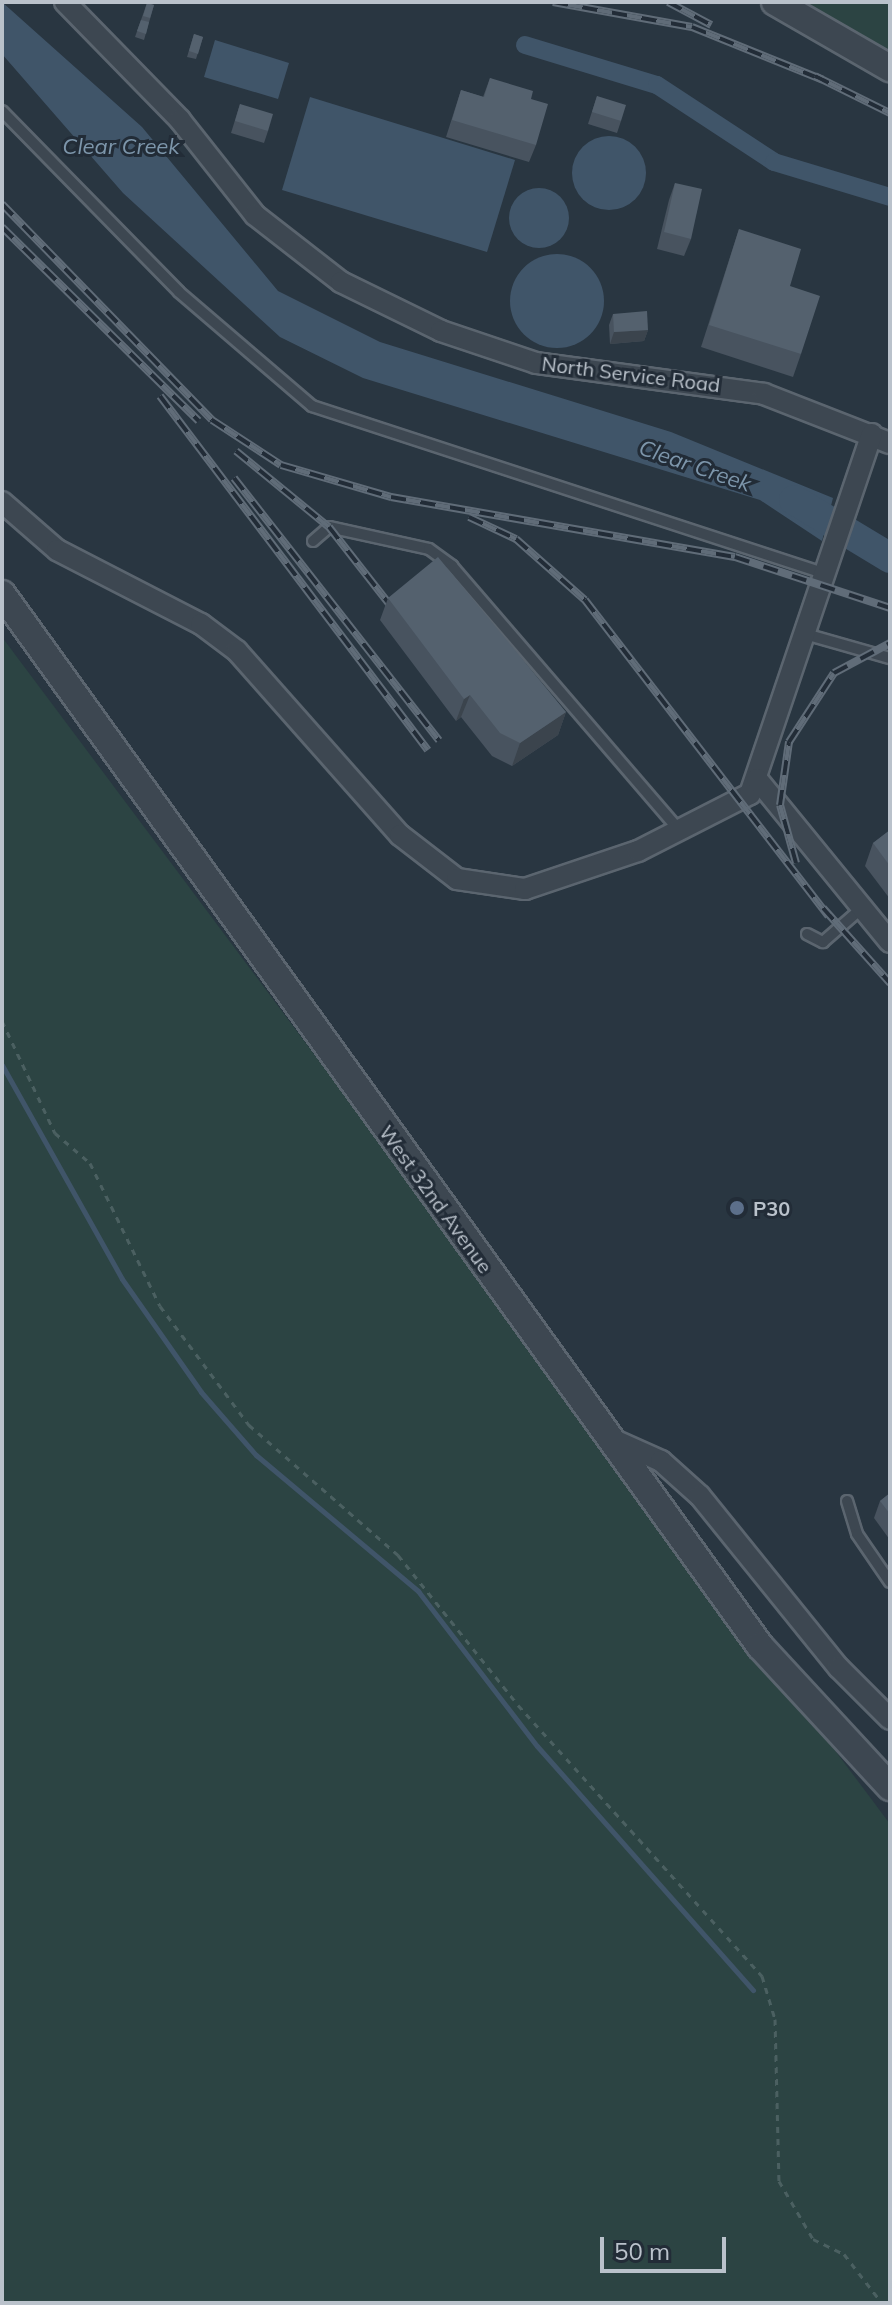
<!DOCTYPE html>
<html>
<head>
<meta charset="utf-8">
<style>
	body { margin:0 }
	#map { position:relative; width:892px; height:2305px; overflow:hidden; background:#293641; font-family:Mulish,sans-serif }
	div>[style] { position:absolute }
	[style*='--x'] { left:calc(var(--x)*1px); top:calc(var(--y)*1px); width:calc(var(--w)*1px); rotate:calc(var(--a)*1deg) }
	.green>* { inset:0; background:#2c4443 }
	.water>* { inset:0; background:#405569 }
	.round { border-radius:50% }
	.stream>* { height:5px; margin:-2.5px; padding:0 2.5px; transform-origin:2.5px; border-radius:2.5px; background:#405569 }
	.canal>* { height:18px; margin:-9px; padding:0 9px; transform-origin:9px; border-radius:9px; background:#405569 }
	.river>* { height:30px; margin:-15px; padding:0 15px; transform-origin:15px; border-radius:15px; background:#405569 }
	.path>* { height:3px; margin-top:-1.5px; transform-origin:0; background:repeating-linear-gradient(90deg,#4b6061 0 6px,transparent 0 12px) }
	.roads { filter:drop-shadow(2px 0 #5b656f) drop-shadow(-2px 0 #5b656f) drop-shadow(0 2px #5b656f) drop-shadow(0 -2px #5b656f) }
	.service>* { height:10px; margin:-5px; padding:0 5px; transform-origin:5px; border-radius:5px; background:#3d4751 }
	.minor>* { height:20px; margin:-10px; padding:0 10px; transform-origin:10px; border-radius:10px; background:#3d4751 }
	.tertiary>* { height:26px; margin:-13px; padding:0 13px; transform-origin:13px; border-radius:13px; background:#3d4751 }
	.rail>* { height:8px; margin-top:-4px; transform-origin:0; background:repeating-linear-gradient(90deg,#222c37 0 15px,#606c78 0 30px); box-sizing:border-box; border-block:2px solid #606c78 }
	.wall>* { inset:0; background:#48535f }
	.shaded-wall>* { inset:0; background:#3b444d }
	.building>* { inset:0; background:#54616e }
	.dots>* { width:22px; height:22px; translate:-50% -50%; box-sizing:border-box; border:4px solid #222c37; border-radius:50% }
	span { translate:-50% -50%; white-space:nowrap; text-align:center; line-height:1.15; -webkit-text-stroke:6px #222c37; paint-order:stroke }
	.street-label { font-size:20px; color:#bac2cb }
	.poi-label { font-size:20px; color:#bac2cb; font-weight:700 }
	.left { translate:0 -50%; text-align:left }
	.water-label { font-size:22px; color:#7d96ab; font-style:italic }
	.frame { position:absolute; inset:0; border:4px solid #bac2cb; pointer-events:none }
	.scale { position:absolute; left:600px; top:2237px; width:126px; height:36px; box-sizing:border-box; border:4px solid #bac2cb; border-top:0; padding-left:10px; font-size:24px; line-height:28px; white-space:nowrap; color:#bac2cb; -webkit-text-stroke:6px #222c37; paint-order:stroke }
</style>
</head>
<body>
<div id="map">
	<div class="green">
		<div style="clip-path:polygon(805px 2px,890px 2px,890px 52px)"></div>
		<div style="clip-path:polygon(2px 637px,890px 1824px,890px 2303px,2px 2303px)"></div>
	</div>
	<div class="water">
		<div style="clip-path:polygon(2px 2px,142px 127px,278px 291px,380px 342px,671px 432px,833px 498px,822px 541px,760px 500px,363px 378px,280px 337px,123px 193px,2px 54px)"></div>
		<div style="clip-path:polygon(215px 40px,289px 63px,278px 99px,204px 77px)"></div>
		<div style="clip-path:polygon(310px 97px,515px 160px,487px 252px,282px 190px)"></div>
		<div class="round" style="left:572px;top:136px;width:74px;height:74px"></div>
		<div class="round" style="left:509px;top:188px;width:60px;height:60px"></div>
		<div class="round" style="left:510px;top:254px;width:94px;height:94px"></div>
	</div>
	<div class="stream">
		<div style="--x:2;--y:1065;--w:245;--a:60.7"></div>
		<div style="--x:122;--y:1279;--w:138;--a:55"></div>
		<div style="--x:201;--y:1392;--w:84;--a:48.9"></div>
		<div style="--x:256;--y:1455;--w:212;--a:40"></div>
		<div style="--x:418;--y:1591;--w:195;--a:52.5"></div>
		<div style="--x:537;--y:1746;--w:326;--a:48.5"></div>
	</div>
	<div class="canal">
		<div style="--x:525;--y:45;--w:138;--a:16.9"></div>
		<div style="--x:657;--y:85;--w:140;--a:33.3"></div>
		<div style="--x:774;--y:162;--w:121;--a:16.8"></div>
	</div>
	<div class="river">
		<div style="--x:794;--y:500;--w:112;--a:31.1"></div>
	</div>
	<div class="path">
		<div style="--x:2;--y:1021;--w:124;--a:64.7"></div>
		<div style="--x:55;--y:1133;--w:46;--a:40.6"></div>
		<div style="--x:90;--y:1163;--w:159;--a:63.9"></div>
		<div style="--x:160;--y:1306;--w:149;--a:53.2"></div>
		<div style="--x:249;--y:1425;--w:198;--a:41.1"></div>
		<div style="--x:398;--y:1555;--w:192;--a:51.3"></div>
		<div style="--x:518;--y:1705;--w:365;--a:48"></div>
		<div style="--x:762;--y:1976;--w:45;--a:73.2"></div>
		<div style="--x:775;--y:2019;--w:162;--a:88.6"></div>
		<div style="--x:779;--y:2181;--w:67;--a:59.6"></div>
		<div style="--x:813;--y:2239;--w:34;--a:26"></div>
		<div style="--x:844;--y:2254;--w:62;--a:52.2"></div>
	</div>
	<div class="roads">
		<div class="service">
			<div style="--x:2;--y:111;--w:253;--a:45.6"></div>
			<div style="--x:179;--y:292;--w:175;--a:40.6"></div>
			<div style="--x:312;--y:406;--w:541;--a:18.1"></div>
			<div style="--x:313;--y:541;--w:21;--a:-41"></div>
			<div style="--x:329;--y:527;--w:102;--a:12.4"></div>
			<div style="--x:429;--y:549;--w:29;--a:36"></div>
			<div style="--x:452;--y:566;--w:348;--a:49.3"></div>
			<div style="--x:805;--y:634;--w:88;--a:15.8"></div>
			<div style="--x:807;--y:934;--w:18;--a:27"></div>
			<div style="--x:823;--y:942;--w:52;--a:-41.1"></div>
			<div style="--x:847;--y:1501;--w:34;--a:73"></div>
			<div style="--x:857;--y:1534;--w:58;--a:55.5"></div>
		</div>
		<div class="minor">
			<div style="--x:65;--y:2;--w:165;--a:45.7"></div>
			<div style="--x:180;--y:120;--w:121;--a:51.7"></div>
			<div style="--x:255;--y:215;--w:109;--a:37.9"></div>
			<div style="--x:341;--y:282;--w:111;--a:26.1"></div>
			<div style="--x:441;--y:331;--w:100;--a:18.6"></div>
			<div style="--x:536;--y:363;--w:230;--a:7.7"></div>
			<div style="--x:764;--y:394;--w:135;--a:21.3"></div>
			<div style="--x:2;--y:502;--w:73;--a:41.1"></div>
			<div style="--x:57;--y:550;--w:162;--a:27.2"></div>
			<div style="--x:201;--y:624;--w:45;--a:36.9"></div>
			<div style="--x:237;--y:651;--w:246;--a:48.5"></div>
			<div style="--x:400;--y:835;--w:72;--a:37.7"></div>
			<div style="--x:457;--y:879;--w:69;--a:8.4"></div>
			<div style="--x:525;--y:889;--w:119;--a:-18.6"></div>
			<div style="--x:638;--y:851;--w:126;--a:-27"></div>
			<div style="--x:750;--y:794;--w:380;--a:-71.3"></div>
			<div style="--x:757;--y:779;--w:210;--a:50.8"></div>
			<div style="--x:612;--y:1439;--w:54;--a:24.2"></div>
			<div style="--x:661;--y:1461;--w:52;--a:41.9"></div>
			<div style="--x:700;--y:1496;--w:221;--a:51.1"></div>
			<div style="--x:839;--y:1668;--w:72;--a:45"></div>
		</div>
		<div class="tertiary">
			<div style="--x:775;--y:2;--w:133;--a:29.9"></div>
			<div style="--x:2;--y:594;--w:1297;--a:54.23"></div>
			<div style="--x:760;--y:1646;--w:192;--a:47.3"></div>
		</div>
	</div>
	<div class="rail">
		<div style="--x:553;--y:2;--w:141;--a:10.2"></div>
		<div style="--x:692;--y:27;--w:141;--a:22"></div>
		<div style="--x:668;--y:2;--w:49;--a:28.1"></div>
		<div style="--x:815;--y:76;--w:84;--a:26.3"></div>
		<div style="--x:2;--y:204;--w:301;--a:45.8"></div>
		<div style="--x:212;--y:420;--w:82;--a:33.1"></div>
		<div style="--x:281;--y:465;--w:115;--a:16.2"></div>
		<div style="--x:391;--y:497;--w:349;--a:9.9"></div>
		<div style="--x:735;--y:557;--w:163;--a:18.2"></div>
		<div style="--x:2;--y:227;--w:276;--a:44.6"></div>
		<div style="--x:160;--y:396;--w:444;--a:52.9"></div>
		<div style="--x:236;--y:451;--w:120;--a:39.3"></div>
		<div style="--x:329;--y:527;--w:115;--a:52"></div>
		<div style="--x:234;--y:478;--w:333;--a:52"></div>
		<div style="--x:469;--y:517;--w:52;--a:25.1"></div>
		<div style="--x:516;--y:539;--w:92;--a:41.5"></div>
		<div style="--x:585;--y:600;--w:399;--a:52.4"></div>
		<div style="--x:796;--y:863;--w:60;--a:-105.4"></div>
		<div style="--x:780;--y:805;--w:64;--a:-81.9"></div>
		<div style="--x:789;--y:742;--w:82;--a:-56.9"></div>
		<div style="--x:834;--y:673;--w:64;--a:-28.2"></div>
		<div style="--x:823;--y:908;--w:101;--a:48.2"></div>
	</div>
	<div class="wall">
		<div style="clip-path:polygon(147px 3px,154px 5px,144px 40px,135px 37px)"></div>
		<div style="clip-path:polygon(194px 34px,203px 37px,196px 59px,187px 57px)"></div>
		<div style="clip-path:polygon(490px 78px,531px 99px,536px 145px,529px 162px,446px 137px,461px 90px,483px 97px)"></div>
		<div style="clip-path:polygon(597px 96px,621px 121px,617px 133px,588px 124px)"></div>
		<div style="clip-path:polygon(240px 104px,268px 131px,264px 143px,231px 133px)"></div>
		<div style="clip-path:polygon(675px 183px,691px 239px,684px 256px,657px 249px,669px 200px)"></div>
		<div style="clip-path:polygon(739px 229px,801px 354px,793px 377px,701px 347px)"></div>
		<div style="clip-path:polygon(613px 314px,648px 330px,644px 341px,610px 344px,609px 325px)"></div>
		<div style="clip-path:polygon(388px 598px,566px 712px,558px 735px,512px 766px,492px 756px,461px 717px,456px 721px,380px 620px)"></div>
		<div style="clip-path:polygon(890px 830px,890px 899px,865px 866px,873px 843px)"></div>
		<div style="clip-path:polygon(890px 1493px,890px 1540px,874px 1518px,880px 1501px)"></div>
	</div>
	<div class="shaded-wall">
		<div style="clip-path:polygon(648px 330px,644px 341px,610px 344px,614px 332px)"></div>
		<div style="clip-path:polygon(470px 695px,461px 717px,456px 721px,464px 699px)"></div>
		<div style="clip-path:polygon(566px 712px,558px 735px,512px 766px,520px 743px)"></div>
	</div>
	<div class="building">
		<div style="clip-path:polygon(147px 3px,154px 5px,150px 18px,143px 16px)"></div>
		<div style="clip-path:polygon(141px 20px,149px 22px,146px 34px,137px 31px)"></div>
		<div style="clip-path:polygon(194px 34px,203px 37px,198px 54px,189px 51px)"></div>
		<div style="clip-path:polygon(490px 78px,533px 91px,531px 99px,548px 104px,536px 145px,452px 120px,461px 90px,484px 97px)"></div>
		<div style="clip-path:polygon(597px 96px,626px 105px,621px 121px,592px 112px)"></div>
		<div style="clip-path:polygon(240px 104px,273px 114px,268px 131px,235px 121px)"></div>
		<div style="clip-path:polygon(675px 183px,702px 189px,691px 239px,664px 232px)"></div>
		<div style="clip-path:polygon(739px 229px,801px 249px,790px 286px,820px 296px,801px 354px,709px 325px)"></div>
		<div style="clip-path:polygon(647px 311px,648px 330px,614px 332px,613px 314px)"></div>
		<div style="clip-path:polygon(438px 557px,566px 712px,520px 743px,500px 733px,470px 695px,464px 699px,388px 598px)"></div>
		<div style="clip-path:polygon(890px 830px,890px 866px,873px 843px)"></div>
		<div style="clip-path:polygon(890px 1493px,890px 1514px,880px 1501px)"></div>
	</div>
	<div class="dots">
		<div style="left:737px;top:1208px;background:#5c6f8a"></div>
	</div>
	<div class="street-label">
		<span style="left:631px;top:374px;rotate:7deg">North Service Road</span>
		<span style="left:436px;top:1199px;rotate:54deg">West 32nd Avenue</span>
	</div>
	<div class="poi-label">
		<span class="left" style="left:753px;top:1208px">P30</span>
	</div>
	<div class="water-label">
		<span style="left:121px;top:147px">Clear Creek</span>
		<span style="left:695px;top:466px;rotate:19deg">Clear Creek</span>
	</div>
	<div class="frame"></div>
	<div class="scale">50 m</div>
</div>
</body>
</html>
